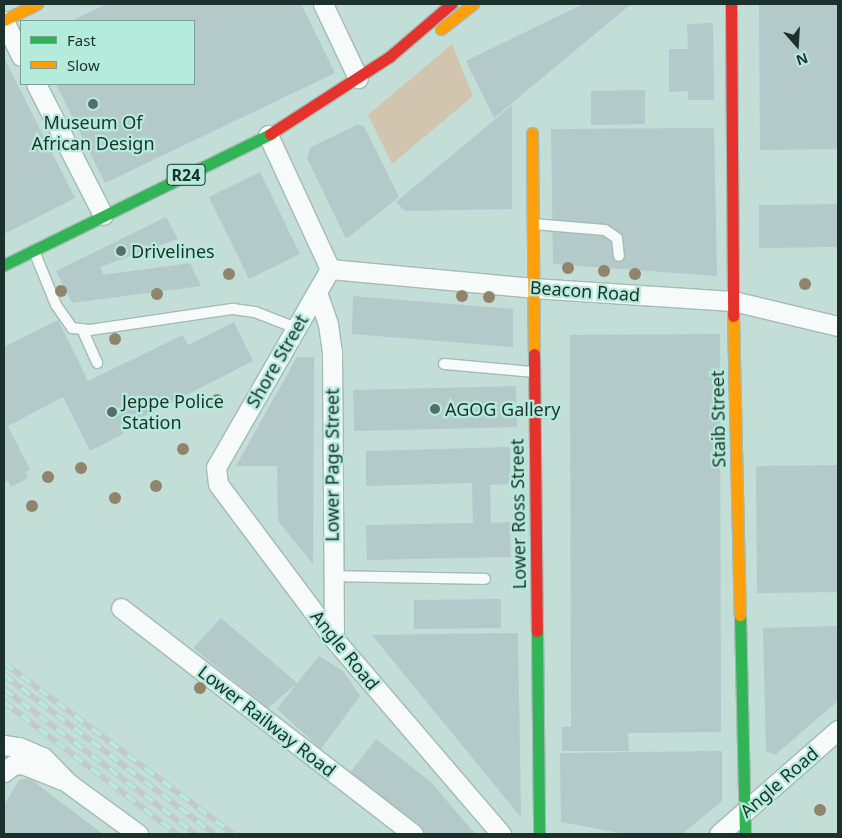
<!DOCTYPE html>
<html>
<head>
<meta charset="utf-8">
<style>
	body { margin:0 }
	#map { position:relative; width:842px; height:838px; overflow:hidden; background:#c2ded6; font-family:"Noto Sans",sans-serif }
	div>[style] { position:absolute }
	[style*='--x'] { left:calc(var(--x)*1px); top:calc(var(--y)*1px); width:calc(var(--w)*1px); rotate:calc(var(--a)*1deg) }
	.green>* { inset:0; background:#d2c5b0 }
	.building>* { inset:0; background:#b4c9ca }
	.roads { filter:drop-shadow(1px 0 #a4bab4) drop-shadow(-1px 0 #a4bab4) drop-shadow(0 1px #a4bab4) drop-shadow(0 -1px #a4bab4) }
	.lane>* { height:10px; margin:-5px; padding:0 5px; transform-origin:5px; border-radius:5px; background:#f6faf9 }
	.street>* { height:19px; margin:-9.5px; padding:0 9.5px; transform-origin:9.5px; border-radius:9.5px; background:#f6faf9 }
	.fast>* { height:11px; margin:-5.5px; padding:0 5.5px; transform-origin:5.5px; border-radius:5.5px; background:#30b455 }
	.slow>* { height:11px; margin:-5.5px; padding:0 5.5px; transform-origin:5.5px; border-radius:5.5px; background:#ff9f0a }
	.jam>* { height:11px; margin:-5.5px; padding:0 5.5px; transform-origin:5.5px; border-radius:5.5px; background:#e5322d }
	.rail>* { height:5.5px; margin-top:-2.75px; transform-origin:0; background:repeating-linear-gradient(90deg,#b5ebdb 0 11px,#c2cac8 0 22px); box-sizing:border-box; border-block:1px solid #c2cac8 }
	.trees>* { width:12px; height:12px; margin:-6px; border-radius:50%; background:#91846d }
	.dots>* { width:14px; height:14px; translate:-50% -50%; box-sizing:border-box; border:2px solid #b5ebdb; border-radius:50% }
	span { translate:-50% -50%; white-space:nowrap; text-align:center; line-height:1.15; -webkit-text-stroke:4.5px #b5ebdb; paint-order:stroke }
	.shield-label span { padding:1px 4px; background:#b5ebdb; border:1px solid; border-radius:4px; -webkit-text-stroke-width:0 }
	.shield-label { font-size:16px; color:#1c312b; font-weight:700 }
	.poi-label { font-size:18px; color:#1c312b }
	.left { translate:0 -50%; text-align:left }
	.street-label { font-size:18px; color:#1c312b }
	.frame { position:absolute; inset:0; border:5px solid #1c312b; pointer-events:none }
	.legend { position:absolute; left:20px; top:20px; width:175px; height:65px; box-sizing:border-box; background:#b5ebdb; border:1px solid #78a195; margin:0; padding:6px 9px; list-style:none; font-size:15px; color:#1c312b }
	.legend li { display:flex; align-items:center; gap:10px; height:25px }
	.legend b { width:25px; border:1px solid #78a195 }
	.north { position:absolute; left:772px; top:20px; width:50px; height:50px; -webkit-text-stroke:4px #b5ebdb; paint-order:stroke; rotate:161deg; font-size:14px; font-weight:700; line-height:20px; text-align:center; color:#1c312b }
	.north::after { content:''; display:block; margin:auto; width:18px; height:22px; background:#1c312b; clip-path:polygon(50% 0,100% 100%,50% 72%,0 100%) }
</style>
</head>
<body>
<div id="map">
	<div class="green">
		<div style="clip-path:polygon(452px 44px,473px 96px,392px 164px,368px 115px)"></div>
	</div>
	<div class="building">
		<div style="clip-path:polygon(107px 4px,301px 4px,335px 73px,105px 183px,56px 84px,194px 84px,194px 21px,71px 21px)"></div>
		<div style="clip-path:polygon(583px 4px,631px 4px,494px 118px,466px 61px)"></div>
		<div style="clip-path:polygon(759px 4px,838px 4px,838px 149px,760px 150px)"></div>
		<div style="clip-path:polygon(713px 23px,714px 100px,688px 100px,688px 91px,669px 92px,669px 49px,688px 49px,687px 24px)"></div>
		<div style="clip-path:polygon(4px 58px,75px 198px,4px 234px)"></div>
		<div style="clip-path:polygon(645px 90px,645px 124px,591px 125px,591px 91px)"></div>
		<div style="clip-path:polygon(512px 105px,512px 209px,405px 211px,396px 202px)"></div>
		<div style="clip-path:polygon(357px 125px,364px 126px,399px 197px,346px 239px,307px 158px,311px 147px)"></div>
		<div style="clip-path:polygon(714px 128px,717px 276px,553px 264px,551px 129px)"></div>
		<div style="clip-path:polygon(260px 172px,300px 254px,249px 279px,209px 197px)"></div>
		<div style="clip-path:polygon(838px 204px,838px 247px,759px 248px,759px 205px)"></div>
		<div style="clip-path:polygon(166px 217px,178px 239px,100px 267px,103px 275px,190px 263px,201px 286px,72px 303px,56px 271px)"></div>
		<div style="clip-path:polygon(353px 296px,513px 309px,513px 347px,352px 334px)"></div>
		<div style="clip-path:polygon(58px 320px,88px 381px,183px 335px,188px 345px,234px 322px,253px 361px,121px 428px,123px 434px,90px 451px,63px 397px,8px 426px,30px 470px,25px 472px,28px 478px,11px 487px,8px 481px,4px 483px,4px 347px)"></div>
		<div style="clip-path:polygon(720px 334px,721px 732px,628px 733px,629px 751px,562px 751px,562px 727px,571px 727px,570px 335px)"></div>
		<div style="clip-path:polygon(297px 357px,314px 357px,313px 564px,278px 521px,277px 466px,236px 466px)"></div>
		<div style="clip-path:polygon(516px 386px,517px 427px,354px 431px,353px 390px)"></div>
		<div style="clip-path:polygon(510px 447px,510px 484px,490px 485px,491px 523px,510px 522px,511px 557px,367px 560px,366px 525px,473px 523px,472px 483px,366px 486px,366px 451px)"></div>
		<div style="clip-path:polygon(838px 465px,838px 592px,757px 593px,756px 466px)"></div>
		<div style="clip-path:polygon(501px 599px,501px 628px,414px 629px,414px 600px)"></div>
		<div style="clip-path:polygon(221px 618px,297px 683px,319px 656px,343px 671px,360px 696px,321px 749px,277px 709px,297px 683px,268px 708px,193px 648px)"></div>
		<div style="clip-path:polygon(838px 626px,838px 701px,775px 755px,766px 751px,763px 628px)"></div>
		<div style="clip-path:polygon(518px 633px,521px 815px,519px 815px,372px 635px)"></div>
		<div style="clip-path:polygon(376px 739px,431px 782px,475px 834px,426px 834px,349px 774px)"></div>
		<div style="clip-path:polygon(722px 751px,722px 801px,682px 834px,624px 834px,561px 822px,560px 753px)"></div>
		<div style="clip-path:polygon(29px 778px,103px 834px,4px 834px,4px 805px,19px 780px)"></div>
	</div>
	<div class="roads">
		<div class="lane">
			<div style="--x:533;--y:224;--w:72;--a:4.8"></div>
			<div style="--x:605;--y:230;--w:14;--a:34"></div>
			<div style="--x:617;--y:238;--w:18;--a:84"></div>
			<div style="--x:34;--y:251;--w:58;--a:67.8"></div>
			<div style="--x:56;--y:305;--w:28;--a:55"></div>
			<div style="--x:72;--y:328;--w:18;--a:6"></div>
			<div style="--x:90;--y:330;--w:145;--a:-8.4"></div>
			<div style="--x:233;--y:309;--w:22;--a:8"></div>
			<div style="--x:255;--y:312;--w:44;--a:21.3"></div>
			<div style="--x:83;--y:331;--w:35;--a:66"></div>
			<div style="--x:444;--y:364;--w:89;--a:5.1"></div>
			<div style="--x:333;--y:576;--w:152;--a:1.1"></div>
		</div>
		<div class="street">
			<div style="--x:323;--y:4;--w:82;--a:64.7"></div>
			<div style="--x:4;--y:21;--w:39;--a:64"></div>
			<div style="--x:36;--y:84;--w:147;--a:62.9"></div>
			<div style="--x:268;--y:135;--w:148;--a:65.2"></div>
			<div style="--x:330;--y:269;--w:228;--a:119.9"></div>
			<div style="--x:216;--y:467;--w:17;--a:83"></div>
			<div style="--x:218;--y:484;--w:194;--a:53.2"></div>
			<div style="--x:334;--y:639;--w:257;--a:49.4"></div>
			<div style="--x:330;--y:269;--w:204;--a:5.3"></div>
			<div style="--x:533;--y:288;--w:200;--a:3.7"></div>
			<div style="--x:733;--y:301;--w:108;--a:13.4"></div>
			<div style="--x:317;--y:292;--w:34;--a:71"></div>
			<div style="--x:328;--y:324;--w:27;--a:82"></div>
			<div style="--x:332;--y:351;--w:288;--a:89.6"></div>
			<div style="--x:121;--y:608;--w:369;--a:37.7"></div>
			<div style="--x:4;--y:745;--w:15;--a:8"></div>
			<div style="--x:19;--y:747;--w:26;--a:23"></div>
			<div style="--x:43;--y:757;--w:36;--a:46"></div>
			<div style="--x:68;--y:783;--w:87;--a:36.1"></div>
			<div style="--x:4;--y:772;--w:11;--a:-38"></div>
			<div style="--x:13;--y:765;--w:9;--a:-6"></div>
			<div style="--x:22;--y:764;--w:43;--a:21.8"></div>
			<div style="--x:719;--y:834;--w:158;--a:-41.2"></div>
		</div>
		<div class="fast">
			<div style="--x:4;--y:265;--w:297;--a:-26.2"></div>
			<div style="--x:740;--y:615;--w:219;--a:88.7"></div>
			<div style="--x:537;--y:631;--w:203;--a:89.4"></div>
		</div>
		<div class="slow">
			<div style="--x:4;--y:20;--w:37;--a:-26"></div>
			<div style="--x:441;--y:29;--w:41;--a:-38"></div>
			<div style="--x:532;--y:133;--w:221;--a:89.5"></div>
			<div style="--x:733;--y:316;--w:299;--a:88.7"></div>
		</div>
		<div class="jam">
			<div style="--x:731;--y:4;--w:312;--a:89.6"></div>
			<div style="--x:270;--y:134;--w:142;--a:-32.9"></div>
			<div style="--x:389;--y:57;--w:82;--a:-40.5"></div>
			<div style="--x:534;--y:354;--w:277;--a:89.4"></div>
		</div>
	</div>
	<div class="rail">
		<div style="--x:4;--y:663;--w:286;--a:36.7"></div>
		<div style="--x:4;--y:675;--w:263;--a:37.1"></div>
		<div style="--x:4;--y:689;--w:241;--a:37.1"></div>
		<div style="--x:4;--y:702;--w:218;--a:37.3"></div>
	</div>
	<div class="trees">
		<div style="left:568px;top:268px"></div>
		<div style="left:604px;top:271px"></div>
		<div style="left:229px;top:274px"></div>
		<div style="left:635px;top:274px"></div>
		<div style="left:805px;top:284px"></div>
		<div style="left:61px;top:291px"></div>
		<div style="left:157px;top:294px"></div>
		<div style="left:462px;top:296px"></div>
		<div style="left:489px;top:297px"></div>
		<div style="left:115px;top:339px"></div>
		<div style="left:217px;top:400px"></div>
		<div style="left:183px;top:449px"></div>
		<div style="left:81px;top:468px"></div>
		<div style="left:48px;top:477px"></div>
		<div style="left:156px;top:486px"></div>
		<div style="left:115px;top:498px"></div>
		<div style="left:32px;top:506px"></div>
		<div style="left:200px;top:688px"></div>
		<div style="left:820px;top:810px"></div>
	</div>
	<div class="dots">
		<div style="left:93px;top:104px;background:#566e67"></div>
		<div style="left:121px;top:251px;background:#566e67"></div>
		<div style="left:435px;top:409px;background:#566e67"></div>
		<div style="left:112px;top:412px;background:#566e67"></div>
	</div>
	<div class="shield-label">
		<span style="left:186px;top:175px">R24</span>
	</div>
	<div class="poi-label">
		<span style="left:93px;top:133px">Museum Of<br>African Design</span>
		<span class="left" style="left:131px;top:251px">Drivelines</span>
		<span class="left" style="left:122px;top:412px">Jeppe Police<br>Station</span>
		<span class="left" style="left:445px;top:409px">AGOG Gallery</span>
	</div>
	<div class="street-label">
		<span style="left:585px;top:291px;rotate:4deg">Beacon Road</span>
		<span style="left:277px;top:361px;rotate:-60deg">Shore Street</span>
		<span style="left:718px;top:419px;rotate:-91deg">Staib Street</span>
		<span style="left:332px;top:465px;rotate:-90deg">Lower Page Street</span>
		<span style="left:518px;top:514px;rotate:-91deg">Lower Ross Street</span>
		<span style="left:345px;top:650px;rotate:51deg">Angle Road</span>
		<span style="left:267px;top:721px;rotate:38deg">Lower Railway Road</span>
		<span style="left:779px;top:782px;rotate:-41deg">Angle Road</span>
	</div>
	<div class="frame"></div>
	<ul class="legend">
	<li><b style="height:6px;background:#30b455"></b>Fast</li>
	<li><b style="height:6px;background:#ff9f0a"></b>Slow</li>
	</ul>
	<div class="north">N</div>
</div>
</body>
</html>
